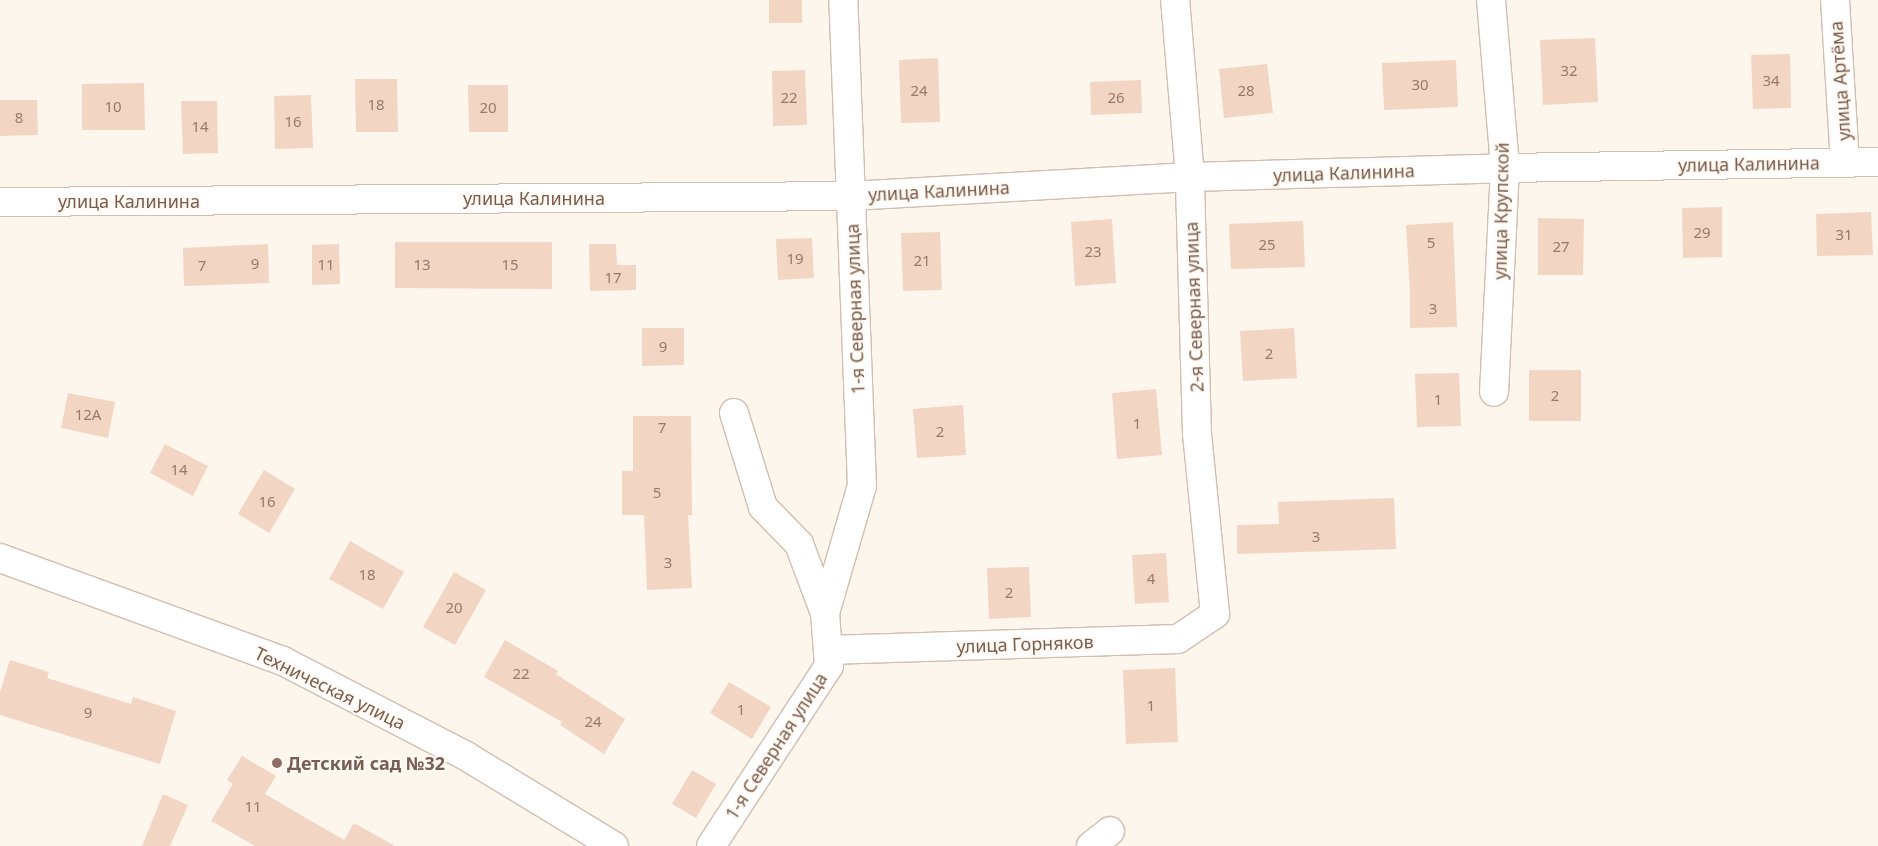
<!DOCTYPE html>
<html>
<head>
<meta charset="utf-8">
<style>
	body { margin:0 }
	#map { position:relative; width:1878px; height:846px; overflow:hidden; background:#fdf6ec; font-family:"Noto Sans",sans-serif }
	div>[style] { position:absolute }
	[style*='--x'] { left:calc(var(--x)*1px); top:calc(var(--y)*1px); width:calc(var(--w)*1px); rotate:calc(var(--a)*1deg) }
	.building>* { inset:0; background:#f3d5c3 }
	.roads { filter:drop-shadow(1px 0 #d1beb0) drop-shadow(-1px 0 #d1beb0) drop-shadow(0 1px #d1beb0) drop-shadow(0 -1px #d1beb0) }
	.minor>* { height:28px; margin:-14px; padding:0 14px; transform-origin:14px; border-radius:14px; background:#fff }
	.dots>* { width:14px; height:14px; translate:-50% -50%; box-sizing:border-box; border:2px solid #fffaf3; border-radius:50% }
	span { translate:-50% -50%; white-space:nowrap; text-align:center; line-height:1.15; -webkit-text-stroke:4px #fffaf3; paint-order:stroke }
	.number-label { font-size:15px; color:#987a6a }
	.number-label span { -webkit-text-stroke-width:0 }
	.street-label { font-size:18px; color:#7a5c4d }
	.education-label { font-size:18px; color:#785e54; font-weight:700 }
	.left { translate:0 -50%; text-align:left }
</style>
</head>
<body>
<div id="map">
	<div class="building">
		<div style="clip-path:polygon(769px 0,802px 0,802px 23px,769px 23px)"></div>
		<div style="clip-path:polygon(1595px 38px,1598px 102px,1543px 105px,1540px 40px)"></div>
		<div style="clip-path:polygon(1790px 54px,1791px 108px,1753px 109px,1751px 55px)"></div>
		<div style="clip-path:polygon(938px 58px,940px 122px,901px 123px,899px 60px)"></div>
		<div style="clip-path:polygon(1456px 60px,1458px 107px,1384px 110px,1382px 63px)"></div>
		<div style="clip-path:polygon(1267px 64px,1273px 113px,1224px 118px,1219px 69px)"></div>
		<div style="clip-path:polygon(805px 70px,807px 125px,773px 126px,772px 71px)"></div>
		<div style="clip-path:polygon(355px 79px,397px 79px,398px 132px,356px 132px)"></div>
		<div style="clip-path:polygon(1141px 80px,1142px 113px,1091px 115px,1090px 82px)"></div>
		<div style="clip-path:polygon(144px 83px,145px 130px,82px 130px,82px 84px)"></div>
		<div style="clip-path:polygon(468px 85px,508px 85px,508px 132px,469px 132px)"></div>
		<div style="clip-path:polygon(311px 95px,313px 148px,275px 149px,274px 96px)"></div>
		<div style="clip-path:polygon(0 100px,37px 100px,38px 135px,0 136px)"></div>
		<div style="clip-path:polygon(181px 101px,217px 101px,218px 153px,183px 154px)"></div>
		<div style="clip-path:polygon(1722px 207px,1722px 257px,1683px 258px,1682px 208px)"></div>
		<div style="clip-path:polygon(1871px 212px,1873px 255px,1817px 256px,1816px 214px)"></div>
		<div style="clip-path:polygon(1538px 218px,1584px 219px,1583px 275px,1538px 275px)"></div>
		<div style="clip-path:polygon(1112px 219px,1116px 283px,1075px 286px,1071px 222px)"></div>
		<div style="clip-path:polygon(1303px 221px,1305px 267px,1231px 269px,1229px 224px)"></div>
		<div style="clip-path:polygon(1453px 222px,1457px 327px,1410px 328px,1410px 291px,1406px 225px)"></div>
		<div style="clip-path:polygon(940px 232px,942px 290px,903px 291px,901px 233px)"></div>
		<div style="clip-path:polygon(812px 238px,814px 278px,778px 280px,776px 239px)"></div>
		<div style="clip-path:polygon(395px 242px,552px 242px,552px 289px,395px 288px)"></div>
		<div style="clip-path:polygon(268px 244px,269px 283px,184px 286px,183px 248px)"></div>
		<div style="clip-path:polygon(339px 244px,340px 284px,312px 285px,312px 245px)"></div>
		<div style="clip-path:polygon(589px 244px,616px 244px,617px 265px,636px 265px,636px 290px,590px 291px)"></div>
		<div style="clip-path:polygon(642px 328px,684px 328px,684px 365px,642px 366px)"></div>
		<div style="clip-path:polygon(1294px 328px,1297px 378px,1243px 381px,1240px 331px)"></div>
		<div style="clip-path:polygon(1529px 370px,1581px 370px,1581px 421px,1529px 421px)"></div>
		<div style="clip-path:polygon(1459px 373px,1461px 426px,1417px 427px,1415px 374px)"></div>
		<div style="clip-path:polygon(1156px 389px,1162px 455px,1117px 459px,1112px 393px)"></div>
		<div style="clip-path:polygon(68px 393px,115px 402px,108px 438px,61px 428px)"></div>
		<div style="clip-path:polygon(963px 405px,966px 455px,917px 458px,913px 409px)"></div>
		<div style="clip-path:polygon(633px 416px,691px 416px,692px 515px,688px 515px,692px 588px,647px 590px,644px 515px,622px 515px,622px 471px,633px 471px)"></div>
		<div style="clip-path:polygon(165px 444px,208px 466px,193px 496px,150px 473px)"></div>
		<div style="clip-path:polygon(264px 470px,295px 489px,269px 533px,238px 514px)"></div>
		<div style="clip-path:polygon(1394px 498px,1396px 549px,1237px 554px,1237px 525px,1279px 524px,1278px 502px)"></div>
		<div style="clip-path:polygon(350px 541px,404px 572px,383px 609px,329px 579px)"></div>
		<div style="clip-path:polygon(1166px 553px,1169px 602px,1135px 604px,1132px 555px)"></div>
		<div style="clip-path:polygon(1029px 567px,1031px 617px,989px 619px,987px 568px)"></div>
		<div style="clip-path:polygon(454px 572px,486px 590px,455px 645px,423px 627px)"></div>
		<div style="clip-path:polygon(505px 640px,558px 671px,556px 674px,625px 719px,604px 754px,560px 725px,562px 722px,484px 677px)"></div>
		<div style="clip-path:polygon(10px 660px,49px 672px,47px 678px,131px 704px,133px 697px,176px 711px,160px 764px,0 715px,0 692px)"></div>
		<div style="clip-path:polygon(1175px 668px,1178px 742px,1126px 744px,1123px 670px)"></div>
		<div style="clip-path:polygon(729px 682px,771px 707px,752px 739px,710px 713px)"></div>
		<div style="clip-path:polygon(242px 756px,276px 776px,265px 794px,344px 840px,354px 823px,395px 846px,255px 846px,211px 821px,233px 784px,227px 780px)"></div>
		<div style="clip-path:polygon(692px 770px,716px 784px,696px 818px,672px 804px)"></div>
		<div style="clip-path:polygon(163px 794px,188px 805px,170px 846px,142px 846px)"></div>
	</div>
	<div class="roads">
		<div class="minor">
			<div style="--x:1491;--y:0;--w:169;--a:85.2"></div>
			<div style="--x:1505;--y:168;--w:224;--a:92.8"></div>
			<div style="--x:1835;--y:0;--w:162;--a:86.5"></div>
			<div style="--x:0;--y:202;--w:850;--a:-0.4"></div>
			<div style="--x:850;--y:196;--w:341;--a:-3.2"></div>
			<div style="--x:1190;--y:177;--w:315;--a:-1.6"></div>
			<div style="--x:1505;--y:168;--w:373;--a:-0.9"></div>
			<div style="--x:734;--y:413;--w:98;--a:72.9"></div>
			<div style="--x:763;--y:507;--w:52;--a:45.8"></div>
			<div style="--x:799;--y:544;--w:74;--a:69.4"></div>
			<div style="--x:0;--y:558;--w:301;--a:20"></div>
			<div style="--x:283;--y:661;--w:206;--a:27.4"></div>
			<div style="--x:466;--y:756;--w:173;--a:31.3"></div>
			<div style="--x:828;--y:650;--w:350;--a:-1.8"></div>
			<div style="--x:1178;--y:639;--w:45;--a:-34"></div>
			<div style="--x:1215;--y:614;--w:181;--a:-95.7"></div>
			<div style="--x:1197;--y:434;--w:257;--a:-91.6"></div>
			<div style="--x:1190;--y:177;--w:178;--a:-94.8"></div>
			<div style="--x:711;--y:846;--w:215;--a:-56.8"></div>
			<div style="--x:829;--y:666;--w:53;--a:-94.3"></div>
			<div style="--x:825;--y:613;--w:132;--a:-73.8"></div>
			<div style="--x:862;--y:486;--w:486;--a:-92.2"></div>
			<div style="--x:1091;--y:846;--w:24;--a:-38"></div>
		</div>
	</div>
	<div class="dots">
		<div style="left:277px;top:763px;background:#8d6e63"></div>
	</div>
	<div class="number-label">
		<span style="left:1569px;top:71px">32</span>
		<span style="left:1771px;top:81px">34</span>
		<span style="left:1420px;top:85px">30</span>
		<span style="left:919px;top:91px">24</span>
		<span style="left:1246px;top:91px">28</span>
		<span style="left:789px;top:98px">22</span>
		<span style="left:1116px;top:98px">26</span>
		<span style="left:376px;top:105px">18</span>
		<span style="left:113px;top:107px">10</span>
		<span style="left:488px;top:108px">20</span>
		<span style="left:19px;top:118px">8</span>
		<span style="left:293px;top:122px">16</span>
		<span style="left:200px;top:127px">14</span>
		<span style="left:1702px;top:233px">29</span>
		<span style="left:1844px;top:235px">31</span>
		<span style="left:1431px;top:243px">5</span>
		<span style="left:1267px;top:245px">25</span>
		<span style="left:1561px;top:247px">27</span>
		<span style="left:1093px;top:252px">23</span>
		<span style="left:795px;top:259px">19</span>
		<span style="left:922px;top:261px">21</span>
		<span style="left:255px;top:264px">9</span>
		<span style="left:326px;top:265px">11</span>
		<span style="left:422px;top:265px">13</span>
		<span style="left:510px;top:265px">15</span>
		<span style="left:202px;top:266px">7</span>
		<span style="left:613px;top:278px">17</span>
		<span style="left:1433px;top:309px">3</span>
		<span style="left:663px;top:347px">9</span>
		<span style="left:1269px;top:354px">2</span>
		<span style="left:1555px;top:396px">2</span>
		<span style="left:1438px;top:400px">1</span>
		<span style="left:88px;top:415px">12А</span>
		<span style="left:1137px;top:424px">1</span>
		<span style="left:662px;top:428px">7</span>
		<span style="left:940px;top:432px">2</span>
		<span style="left:179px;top:470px">14</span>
		<span style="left:657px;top:493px">5</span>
		<span style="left:267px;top:502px">16</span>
		<span style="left:1316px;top:537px">3</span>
		<span style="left:668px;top:563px">3</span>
		<span style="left:367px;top:575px">18</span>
		<span style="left:1151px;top:579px">4</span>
		<span style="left:1009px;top:593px">2</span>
		<span style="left:454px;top:608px">20</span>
		<span style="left:521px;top:674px">22</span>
		<span style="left:1151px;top:706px">1</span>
		<span style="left:741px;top:710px">1</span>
		<span style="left:88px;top:713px">9</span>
		<span style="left:593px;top:722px">24</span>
		<span style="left:253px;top:807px">11</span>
	</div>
	<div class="street-label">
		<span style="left:1840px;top:81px;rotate:-94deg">улица Артёма</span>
		<span style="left:1749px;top:164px;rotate:-1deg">улица Калинина</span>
		<span style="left:1344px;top:173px;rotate:-2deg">улица Калинина</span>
		<span style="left:939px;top:191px;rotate:-3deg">улица Калинина</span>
		<span style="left:534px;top:198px">улица Калинина</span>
		<span style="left:129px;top:201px">улица Калинина</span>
		<span style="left:1501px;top:211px;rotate:-89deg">улица Крупской</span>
		<span style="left:1194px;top:307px;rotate:-92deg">2-я Северная улица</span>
		<span style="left:855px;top:309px;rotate:-92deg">1-я Северная улица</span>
		<span style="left:1025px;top:644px;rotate:-2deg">улица Горняков</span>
		<span style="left:330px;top:688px;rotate:26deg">Техническая улица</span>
		<span style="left:776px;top:746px;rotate:-57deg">1-я Северная улица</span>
	</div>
	<div class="education-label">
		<span class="left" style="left:287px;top:763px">Детский сад №32</span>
	</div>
</div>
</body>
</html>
